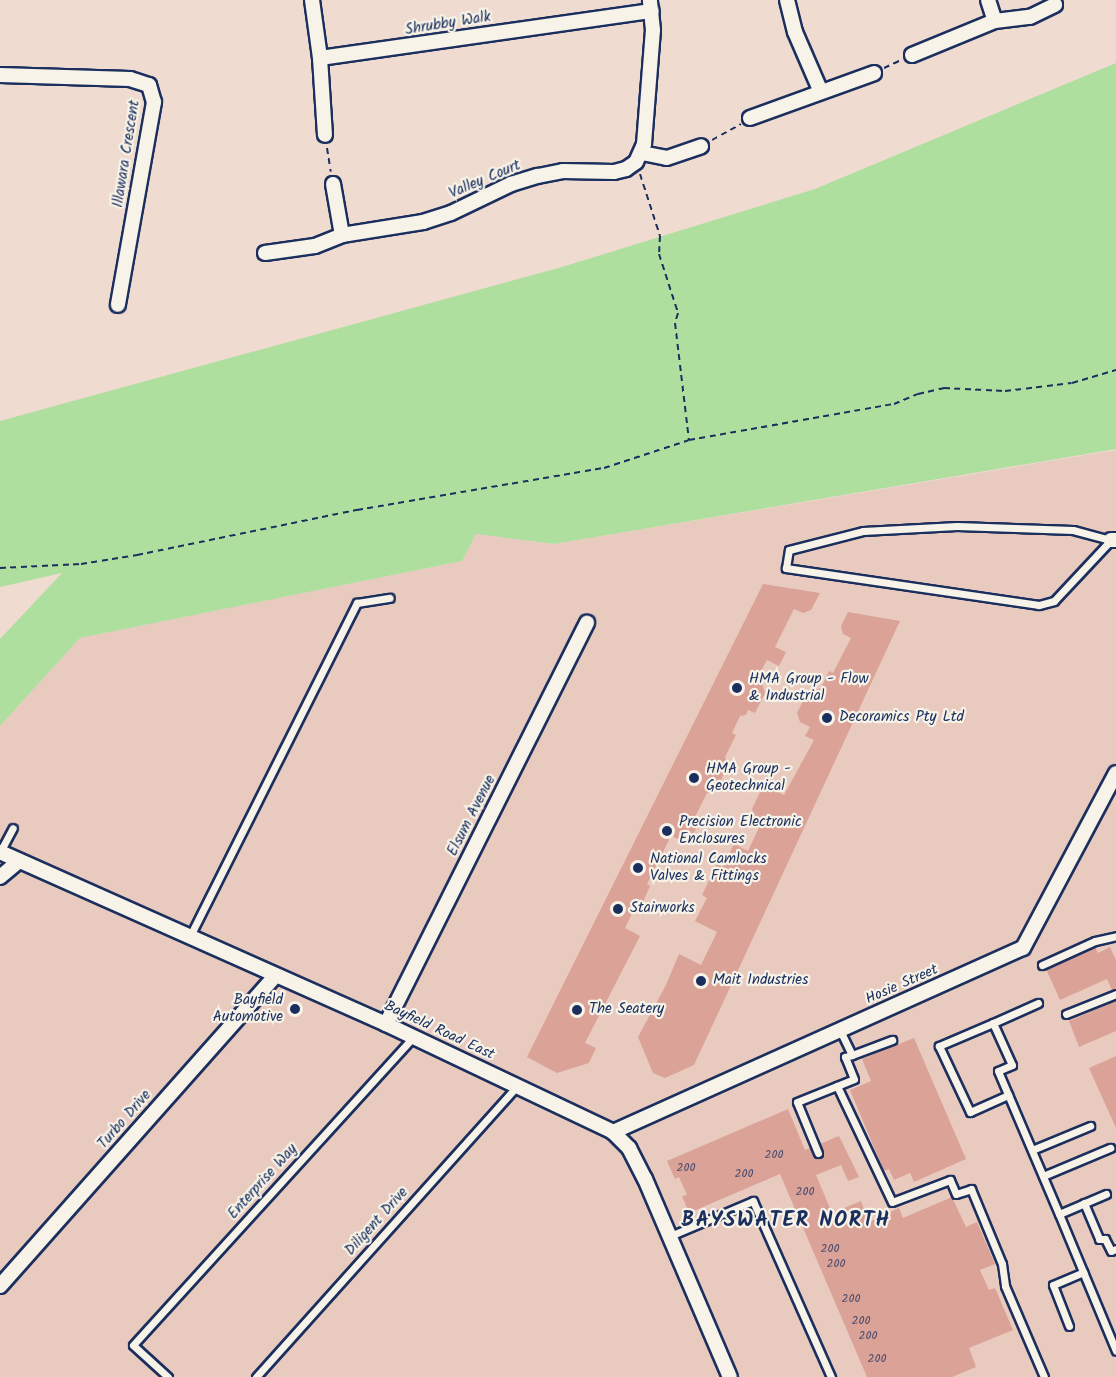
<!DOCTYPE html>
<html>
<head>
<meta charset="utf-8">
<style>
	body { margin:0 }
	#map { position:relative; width:1116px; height:1377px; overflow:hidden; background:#efdbd0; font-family:Kalam,sans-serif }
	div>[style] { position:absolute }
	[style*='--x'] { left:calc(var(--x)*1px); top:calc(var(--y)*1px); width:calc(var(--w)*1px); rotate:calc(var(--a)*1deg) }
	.built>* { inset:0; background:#e9cabf }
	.green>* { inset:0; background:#afdf9f }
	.building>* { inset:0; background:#dba298 }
	.path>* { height:2px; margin-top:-1px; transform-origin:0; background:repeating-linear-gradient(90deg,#1b2f5e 0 6px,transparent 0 10.5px) }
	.roads { filter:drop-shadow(2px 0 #1b2f5e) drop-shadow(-2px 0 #1b2f5e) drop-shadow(0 2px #1b2f5e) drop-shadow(0 -2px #1b2f5e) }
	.lane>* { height:7px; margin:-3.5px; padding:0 3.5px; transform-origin:3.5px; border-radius:3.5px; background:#f7f3e8 }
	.street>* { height:14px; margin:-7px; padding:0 7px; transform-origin:7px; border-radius:7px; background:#f7f3e8 }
	.dots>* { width:16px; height:16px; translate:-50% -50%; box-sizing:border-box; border:3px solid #f7f3e8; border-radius:50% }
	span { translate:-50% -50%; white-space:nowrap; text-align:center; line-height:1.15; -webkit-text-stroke:4.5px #f7f3e8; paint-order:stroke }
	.number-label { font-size:12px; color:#4b4c6c }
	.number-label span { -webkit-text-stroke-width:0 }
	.street-label { font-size:15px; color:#1b2f5e }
	.poi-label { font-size:15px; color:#1b2f5e }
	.left { translate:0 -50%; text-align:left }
	.right { translate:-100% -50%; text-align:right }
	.district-label { font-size:21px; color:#1b2f5e; font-weight:700; letter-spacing:1.5px }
</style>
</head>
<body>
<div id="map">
	<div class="built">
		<div style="clip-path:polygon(1116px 450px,1116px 1377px,0 1377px,0 726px,80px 638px,462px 561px,476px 534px,554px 544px)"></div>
	</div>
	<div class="green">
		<div style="clip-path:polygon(1116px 63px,1116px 449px,554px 544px,476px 534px,462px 561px,80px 638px,0 726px,0 639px,62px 573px,0 587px,0 421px,562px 267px,815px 189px)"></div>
	</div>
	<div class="building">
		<div style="clip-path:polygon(763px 584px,820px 593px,811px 610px,803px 613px,794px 609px,775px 647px,786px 652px,779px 666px,767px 660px,756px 681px,762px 684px,765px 693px,755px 713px,748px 710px,746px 715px,740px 716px,732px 733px,736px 735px,725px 757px,728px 766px,716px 790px,707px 793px,692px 823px,697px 826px,692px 838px,683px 841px,671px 836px,647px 884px,650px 886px,643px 902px,638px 901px,625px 928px,640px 936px,585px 1043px,596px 1048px,589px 1063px,557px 1073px,527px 1057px)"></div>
		<div style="clip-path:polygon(848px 612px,900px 621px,694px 1065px,665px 1078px,653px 1073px,638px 1037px,666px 985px,679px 954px,701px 965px,717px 932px,695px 921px,707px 898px,702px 895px,717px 864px,723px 867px,734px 844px,748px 851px,762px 821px,755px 818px,752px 809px,761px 790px,770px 788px,784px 795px,814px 740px,805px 736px,810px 727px,800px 722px,797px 713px,807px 693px,821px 688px,829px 671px,833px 673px,851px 638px,843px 634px,841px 626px)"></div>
		<div style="clip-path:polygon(1095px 947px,1098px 953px,1110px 947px,1116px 960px,1116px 988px,1112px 990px,1107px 979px,1060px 1000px,1046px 969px)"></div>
		<div style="clip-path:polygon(1116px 1001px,1116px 1031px,1079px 1047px,1069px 1021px)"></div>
		<div style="clip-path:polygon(914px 1038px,966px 1159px,914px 1182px,910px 1173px,894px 1180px,889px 1169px,884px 1171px,850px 1090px,871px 1081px,862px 1059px)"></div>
		<div style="clip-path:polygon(1116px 1056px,1116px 1128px,1089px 1068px)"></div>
		<div style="clip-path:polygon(788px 1109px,805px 1150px,810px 1148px,814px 1157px,821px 1158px,824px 1153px,820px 1144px,839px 1136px,859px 1177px,848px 1181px,841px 1165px,816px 1175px,832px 1213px,861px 1201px,869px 1222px,899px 1208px,903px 1218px,952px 1197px,966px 1227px,977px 1222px,995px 1264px,980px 1270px,989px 1290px,995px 1288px,1013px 1330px,969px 1348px,976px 1367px,952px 1377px,867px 1377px,780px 1174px,689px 1213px,682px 1196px,687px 1195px,679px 1177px,675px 1179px,667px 1161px)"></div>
	</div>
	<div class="path">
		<div style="--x:884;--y:68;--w:19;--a:-25"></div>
		<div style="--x:712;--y:140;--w:33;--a:-29"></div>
		<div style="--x:327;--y:148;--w:24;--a:81"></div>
		<div style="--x:640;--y:174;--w:65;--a:72.1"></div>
		<div style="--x:660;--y:236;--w:18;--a:93"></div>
		<div style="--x:659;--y:254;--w:62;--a:72.1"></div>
		<div style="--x:678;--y:313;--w:10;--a:107"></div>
		<div style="--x:675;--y:323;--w:118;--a:83.2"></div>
		<div style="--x:0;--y:568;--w:81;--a:-2.8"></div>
		<div style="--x:81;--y:564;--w:57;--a:-9.1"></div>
		<div style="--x:137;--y:555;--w:225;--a:-11.6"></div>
		<div style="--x:357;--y:510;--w:251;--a:-9.7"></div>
		<div style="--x:604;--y:468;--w:89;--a:-18.2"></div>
		<div style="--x:689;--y:440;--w:208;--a:-10"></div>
		<div style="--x:894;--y:404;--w:26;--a:-23"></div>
		<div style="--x:918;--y:394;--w:27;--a:-13"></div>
		<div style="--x:944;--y:388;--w:61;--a:2.8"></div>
		<div style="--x:1005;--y:391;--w:67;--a:-6.8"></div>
		<div style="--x:1072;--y:383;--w:46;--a:-16.5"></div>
	</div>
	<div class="roads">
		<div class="lane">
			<div style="--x:957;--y:526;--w:116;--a:2"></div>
			<div style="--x:1073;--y:530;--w:39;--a:15"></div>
			<div style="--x:1111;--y:540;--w:83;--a:133.1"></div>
			<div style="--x:1054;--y:601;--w:16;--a:165"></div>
			<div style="--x:1039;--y:605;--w:256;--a:-171.7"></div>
			<div style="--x:786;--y:568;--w:18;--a:-81"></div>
			<div style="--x:789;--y:550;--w:76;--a:-14.4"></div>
			<div style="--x:863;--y:531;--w:94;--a:-3"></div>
			<div style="--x:0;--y:852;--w:27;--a:-62"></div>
			<div style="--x:189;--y:938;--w:375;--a:-63.4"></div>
			<div style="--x:357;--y:603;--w:33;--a:-9"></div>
			<div style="--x:1042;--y:965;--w:58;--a:-24.4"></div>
			<div style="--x:1095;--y:941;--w:22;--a:-13"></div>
			<div style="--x:1038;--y:1003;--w:49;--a:156"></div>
			<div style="--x:993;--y:1023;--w:46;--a:65.7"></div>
			<div style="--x:1012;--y:1065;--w:15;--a:157"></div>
			<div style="--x:998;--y:1071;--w:155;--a:66.9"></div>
			<div style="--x:1066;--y:1014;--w:54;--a:-21.8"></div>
			<div style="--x:993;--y:1023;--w:59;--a:156.9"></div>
			<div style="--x:939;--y:1046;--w:73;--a:64.8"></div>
			<div style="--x:970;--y:1112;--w:42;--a:-24.1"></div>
			<div style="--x:852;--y:1055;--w:43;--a:-20.6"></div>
			<div style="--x:837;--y:1086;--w:128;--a:64.6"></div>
			<div style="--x:892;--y:1202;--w:62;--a:-20.8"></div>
			<div style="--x:950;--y:1180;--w:15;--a:67"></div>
			<div style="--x:956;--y:1194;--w:16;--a:-18"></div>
			<div style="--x:971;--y:1189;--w:81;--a:67.5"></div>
			<div style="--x:1002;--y:1264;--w:22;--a:82"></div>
			<div style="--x:1005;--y:1286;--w:99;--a:66.8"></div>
			<div style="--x:1032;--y:1150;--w:63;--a:-22.5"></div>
			<div style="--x:818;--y:1153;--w:55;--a:-112.4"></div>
			<div style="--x:797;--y:1102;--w:61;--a:-22"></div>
			<div style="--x:854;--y:1079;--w:24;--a:-112"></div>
			<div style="--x:845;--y:1057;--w:7;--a:-16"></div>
			<div style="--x:852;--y:1055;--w:28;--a:-116"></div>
			<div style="--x:1043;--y:1176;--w:73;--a:-22.7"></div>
			<div style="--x:1106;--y:1194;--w:51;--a:156.9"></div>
			<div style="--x:1059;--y:1214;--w:148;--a:67.4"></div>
			<div style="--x:1084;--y:1203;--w:39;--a:67"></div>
			<div style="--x:1099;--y:1239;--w:6;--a:0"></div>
			<div style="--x:1105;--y:1239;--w:13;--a:63"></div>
			<div style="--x:1111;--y:1251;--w:5;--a:-22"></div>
			<div style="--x:670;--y:1236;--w:90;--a:-22.9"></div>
			<div style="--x:753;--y:1201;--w:193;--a:66.1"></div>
			<div style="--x:1069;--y:1326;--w:44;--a:-111.3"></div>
			<div style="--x:1053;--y:1285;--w:33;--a:-23"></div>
			<div style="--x:168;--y:1377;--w:47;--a:-137.6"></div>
			<div style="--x:133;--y:1345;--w:416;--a:-47.7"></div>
			<div style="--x:256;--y:1377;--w:392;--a:-48.1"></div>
		</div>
		<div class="street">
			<div style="--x:312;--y:0;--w:59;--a:82.1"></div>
			<div style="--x:320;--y:58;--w:77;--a:86.3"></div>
			<div style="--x:787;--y:0;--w:33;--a:76"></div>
			<div style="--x:795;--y:32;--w:65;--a:66.6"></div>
			<div style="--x:988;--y:0;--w:22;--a:72"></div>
			<div style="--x:912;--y:55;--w:90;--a:-22.3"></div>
			<div style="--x:995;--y:21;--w:35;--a:-7"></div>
			<div style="--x:1030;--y:17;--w:28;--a:-26"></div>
			<div style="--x:320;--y:58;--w:335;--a:-8.1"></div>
			<div style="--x:0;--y:75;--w:130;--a:1.8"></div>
			<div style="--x:130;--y:79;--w:20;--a:18"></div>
			<div style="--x:149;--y:85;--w:18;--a:74"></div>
			<div style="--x:154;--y:102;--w:206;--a:100.1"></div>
			<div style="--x:750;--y:118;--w:132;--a:-19.9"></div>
			<div style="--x:642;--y:153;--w:25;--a:11"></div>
			<div style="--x:667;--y:158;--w:36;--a:-19"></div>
			<div style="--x:333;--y:184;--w:52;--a:80"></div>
			<div style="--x:342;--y:235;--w:82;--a:-9.1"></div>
			<div style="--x:423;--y:222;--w:29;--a:-18"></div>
			<div style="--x:451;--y:213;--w:67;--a:-25.8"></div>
			<div style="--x:511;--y:184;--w:28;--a:-17"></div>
			<div style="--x:538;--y:176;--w:25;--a:-11"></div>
			<div style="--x:563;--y:171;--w:51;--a:1.1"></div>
			<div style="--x:614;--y:172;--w:12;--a:-14"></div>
			<div style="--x:626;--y:169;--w:12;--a:-35"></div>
			<div style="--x:636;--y:162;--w:20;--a:-66"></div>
			<div style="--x:644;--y:144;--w:114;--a:-85.5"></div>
			<div style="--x:653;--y:30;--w:30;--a:-96"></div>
			<div style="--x:265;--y:253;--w:50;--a:-8"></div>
			<div style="--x:315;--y:246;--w:29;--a:-22"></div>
			<div style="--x:1111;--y:540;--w:5;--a:0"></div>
			<div style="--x:0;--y:852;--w:423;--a:24"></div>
			<div style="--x:386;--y:1024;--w:251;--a:25.4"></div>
			<div style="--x:613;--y:1132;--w:23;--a:45"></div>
			<div style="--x:629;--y:1148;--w:35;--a:63"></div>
			<div style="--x:645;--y:1179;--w:215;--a:66.8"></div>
			<div style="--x:0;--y:877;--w:25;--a:-40"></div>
			<div style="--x:386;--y:1024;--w:449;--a:-63.4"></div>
			<div style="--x:613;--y:1132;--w:449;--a:-24.2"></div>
			<div style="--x:1023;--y:948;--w:198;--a:-62"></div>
			<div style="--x:0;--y:1286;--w:414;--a:-48.4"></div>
		</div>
	</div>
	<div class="dots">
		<div style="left:737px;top:688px;background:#1b2f5e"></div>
		<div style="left:827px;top:718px;background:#1b2f5e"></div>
		<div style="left:694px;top:778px;background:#1b2f5e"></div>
		<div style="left:667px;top:831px;background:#1b2f5e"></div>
		<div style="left:638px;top:868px;background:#1b2f5e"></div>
		<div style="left:618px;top:909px;background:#1b2f5e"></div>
		<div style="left:701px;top:981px;background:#1b2f5e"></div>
		<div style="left:295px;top:1009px;background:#1b2f5e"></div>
		<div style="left:577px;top:1010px;background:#1b2f5e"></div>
	</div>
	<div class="number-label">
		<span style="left:774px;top:1155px">200</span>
		<span style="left:686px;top:1168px">200</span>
		<span style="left:744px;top:1174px">200</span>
		<span style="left:805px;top:1192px">200</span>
		<span style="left:830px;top:1249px">200</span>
		<span style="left:836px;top:1264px">200</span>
		<span style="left:851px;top:1299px">200</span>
		<span style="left:861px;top:1321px">200</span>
		<span style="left:868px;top:1336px">200</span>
		<span style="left:877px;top:1359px">200</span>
	</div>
	<div class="street-label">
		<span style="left:448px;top:24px;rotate:-9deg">Shrubby Walk</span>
		<span style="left:127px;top:154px;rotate:-81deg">Illawara Crescent</span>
		<span style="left:485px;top:180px;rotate:-23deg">Valley Court</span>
		<span style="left:472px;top:816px;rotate:-63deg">Elsum Avenue</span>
		<span style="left:902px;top:985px;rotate:-24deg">Hosie Street</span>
		<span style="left:439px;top:1031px;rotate:25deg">Bayfield Road East</span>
		<span style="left:125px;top:1120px;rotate:-49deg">Turbo Drive</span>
		<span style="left:263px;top:1182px;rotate:-48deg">Enterprise Way</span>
		<span style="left:377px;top:1222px;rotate:-48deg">Diligent Drive</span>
	</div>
	<div class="poi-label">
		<span class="left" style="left:749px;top:688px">HMA Group - Flow<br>&amp; Industrial</span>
		<span class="left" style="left:839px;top:718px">Decoramics Pty Ltd</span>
		<span class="left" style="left:706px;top:778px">HMA Group -<br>Geotechnical</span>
		<span class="left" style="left:679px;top:831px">Precision Electronic<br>Enclosures</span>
		<span class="left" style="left:650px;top:868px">National Camlocks<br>Valves &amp; Fittings</span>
		<span class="left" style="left:630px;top:909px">Stairworks</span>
		<span class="left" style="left:713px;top:981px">Mait Industries</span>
		<span class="right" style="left:283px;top:1009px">Bayfield<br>Automotive</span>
		<span class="left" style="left:589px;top:1010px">The Seatery</span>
	</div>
	<div class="district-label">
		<span style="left:786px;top:1221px">BAYSWATER NORTH</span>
	</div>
</div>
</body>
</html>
